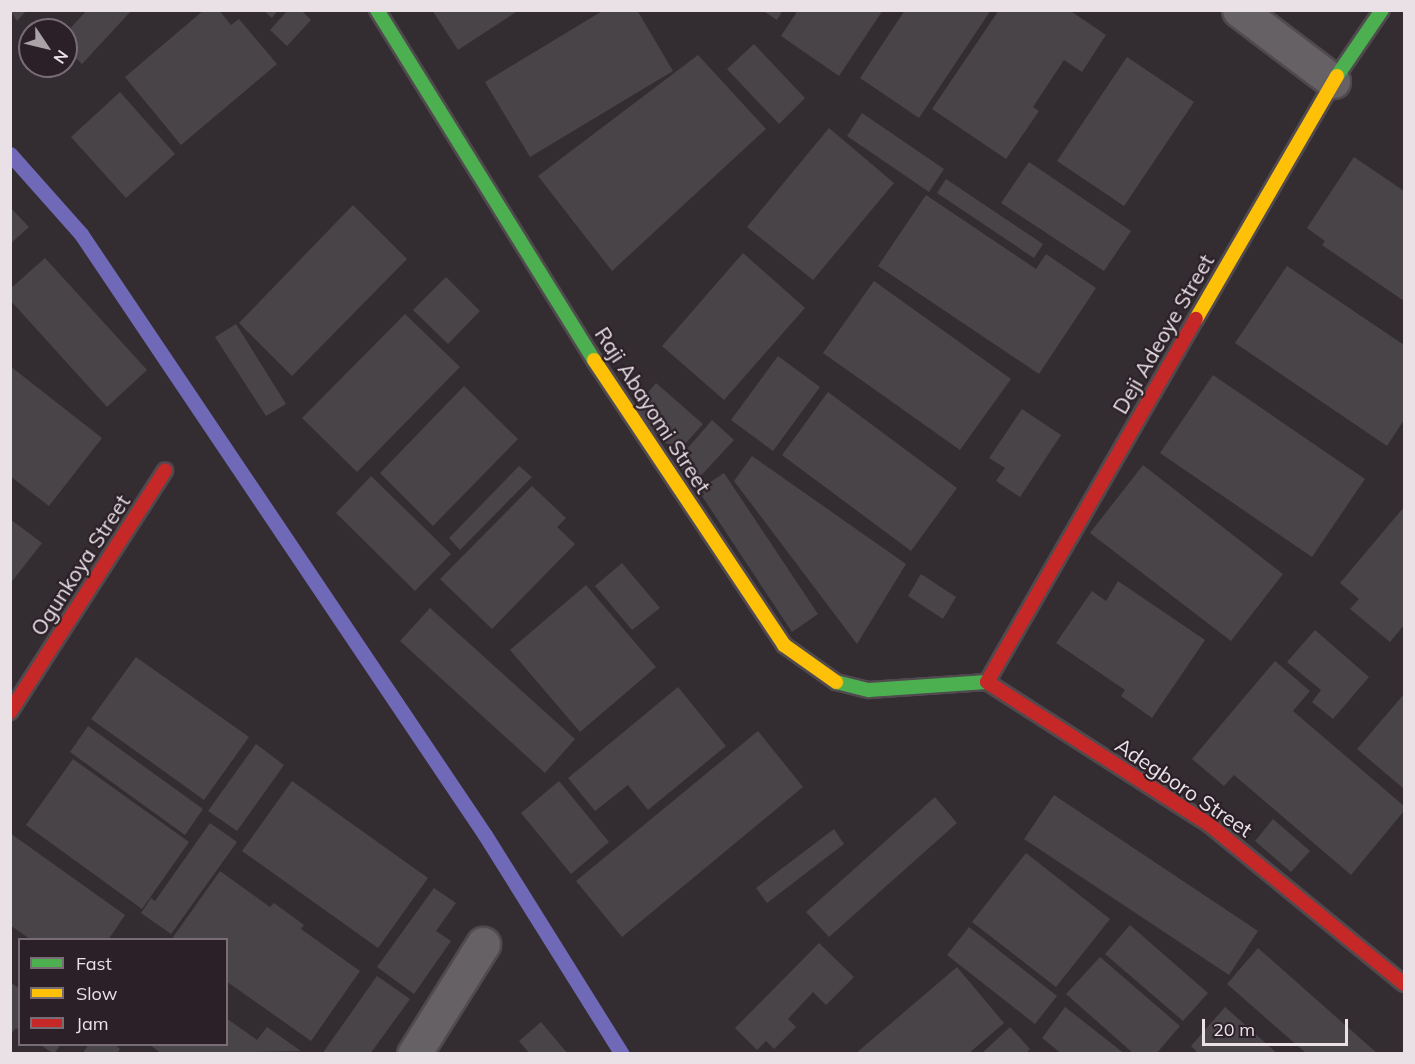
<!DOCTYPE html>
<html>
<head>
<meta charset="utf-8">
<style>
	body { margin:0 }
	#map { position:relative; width:1415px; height:1064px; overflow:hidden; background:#332d31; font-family:Mulish,sans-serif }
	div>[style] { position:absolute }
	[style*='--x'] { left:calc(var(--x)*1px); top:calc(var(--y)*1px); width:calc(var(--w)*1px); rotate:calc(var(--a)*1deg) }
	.stream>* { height:15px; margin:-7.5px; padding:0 7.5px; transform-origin:7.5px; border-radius:7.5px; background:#7069b7 }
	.building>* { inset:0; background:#484448 }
	.roads { filter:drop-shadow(2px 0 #504a4f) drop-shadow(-2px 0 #504a4f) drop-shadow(0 2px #504a4f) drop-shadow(0 -2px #504a4f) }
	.street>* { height:33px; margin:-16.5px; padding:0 16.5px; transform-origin:16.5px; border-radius:16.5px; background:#656164 }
	.fast>* { height:14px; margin:-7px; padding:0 7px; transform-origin:7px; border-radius:7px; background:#4caf50 }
	.slow>* { height:14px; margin:-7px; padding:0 7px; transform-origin:7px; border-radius:7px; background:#ffc107 }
	.jam>* { height:14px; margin:-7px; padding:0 7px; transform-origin:7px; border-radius:7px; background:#c62828 }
	span { translate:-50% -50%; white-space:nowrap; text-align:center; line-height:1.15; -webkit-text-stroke:4.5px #2c2028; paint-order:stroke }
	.street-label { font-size:21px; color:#e9e1e6 }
	.frame { position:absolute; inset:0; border:12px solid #e9e1e6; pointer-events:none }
	.legend { position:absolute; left:18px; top:938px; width:210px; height:108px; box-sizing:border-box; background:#2c2028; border:2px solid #786d74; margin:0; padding:8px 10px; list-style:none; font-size:18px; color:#e9e1e6 }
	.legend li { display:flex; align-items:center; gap:12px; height:30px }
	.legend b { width:30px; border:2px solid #786d74 }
	.north { position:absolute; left:18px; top:18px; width:60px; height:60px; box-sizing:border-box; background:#2c2028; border:2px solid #786d74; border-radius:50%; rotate:125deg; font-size:16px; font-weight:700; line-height:24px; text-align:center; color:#e9e1e6 }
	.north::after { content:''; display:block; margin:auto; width:21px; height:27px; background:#a9a2a7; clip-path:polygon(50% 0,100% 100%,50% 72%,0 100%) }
	.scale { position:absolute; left:1202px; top:1019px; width:146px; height:27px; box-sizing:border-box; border:3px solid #e9e1e6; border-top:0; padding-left:8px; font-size:18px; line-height:21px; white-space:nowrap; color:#e9e1e6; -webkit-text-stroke:4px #2c2028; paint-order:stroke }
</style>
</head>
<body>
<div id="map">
	<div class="stream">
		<div style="--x:10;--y:154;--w:107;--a:48.4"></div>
		<div style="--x:81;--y:234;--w:724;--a:56.09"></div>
		<div style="--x:485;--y:835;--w:258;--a:58"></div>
	</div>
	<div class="building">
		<div style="clip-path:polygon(10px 10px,27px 10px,17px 21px)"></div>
		<div style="clip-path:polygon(87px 10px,132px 10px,82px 64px,66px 49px,66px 33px)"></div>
		<div style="clip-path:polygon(204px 10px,219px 10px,231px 25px,239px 19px,277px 64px,181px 145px,125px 77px)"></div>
		<div style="clip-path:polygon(263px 10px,278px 10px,272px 18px)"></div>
		<div style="clip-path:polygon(288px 10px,301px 10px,311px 20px,287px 46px,270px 30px)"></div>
		<div style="clip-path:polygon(432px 10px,519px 10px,458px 50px)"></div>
		<div style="clip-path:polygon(604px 10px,637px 10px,673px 71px,530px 157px,485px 82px)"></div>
		<div style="clip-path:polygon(762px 10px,783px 10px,777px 20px)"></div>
		<div style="clip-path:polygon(798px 10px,883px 10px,839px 76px,781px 36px)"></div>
		<div style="clip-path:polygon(905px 10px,991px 10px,919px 118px,860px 78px)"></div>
		<div style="clip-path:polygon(999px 10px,1069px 10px,1106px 35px,1082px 72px,1064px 60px,1033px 107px,1039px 111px,1006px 159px,932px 109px)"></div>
		<div style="clip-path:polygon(754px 44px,805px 98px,779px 124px,727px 69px)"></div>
		<div style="clip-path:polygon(698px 55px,766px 129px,612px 271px,538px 176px)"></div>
		<div style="clip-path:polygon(1127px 57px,1194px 102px,1124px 206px,1057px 161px)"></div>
		<div style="clip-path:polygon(120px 92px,175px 154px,126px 198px,71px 137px)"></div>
		<div style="clip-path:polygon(862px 113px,944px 169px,929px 192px,847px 136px)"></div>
		<div style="clip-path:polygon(829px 128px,894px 183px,813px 280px,747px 227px)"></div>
		<div style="clip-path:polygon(1354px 157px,1404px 191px,1404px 301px,1322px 245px,1325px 241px,1307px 228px)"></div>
		<div style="clip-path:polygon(1029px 162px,1131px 231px,1104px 271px,1001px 203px)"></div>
		<div style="clip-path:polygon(946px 179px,1043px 244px,1034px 258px,937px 193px)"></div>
		<div style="clip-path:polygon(926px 195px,1036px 269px,1046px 254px,1096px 288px,1039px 374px,878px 266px)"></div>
		<div style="clip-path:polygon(353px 205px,407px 259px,292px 376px,239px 323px)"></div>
		<div style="clip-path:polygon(10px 207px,29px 227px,10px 244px)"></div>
		<div style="clip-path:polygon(743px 253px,805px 308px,724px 400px,662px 346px)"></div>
		<div style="clip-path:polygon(45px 258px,147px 370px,107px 407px,10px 300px,10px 289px)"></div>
		<div style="clip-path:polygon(1287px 266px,1404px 345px,1404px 420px,1387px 446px,1235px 343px)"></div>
		<div style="clip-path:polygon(446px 277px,480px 311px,448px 344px,413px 310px)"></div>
		<div style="clip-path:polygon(874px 281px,1011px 379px,960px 450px,823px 353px)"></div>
		<div style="clip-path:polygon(405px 314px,460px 367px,357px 472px,302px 418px)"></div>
		<div style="clip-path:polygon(236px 324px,286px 404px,266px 416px,215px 337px)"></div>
		<div style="clip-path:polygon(778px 356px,820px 387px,773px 451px,731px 420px)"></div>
		<div style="clip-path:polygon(10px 366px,102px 438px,49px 506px,10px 476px)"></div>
		<div style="clip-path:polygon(1213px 375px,1365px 479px,1312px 557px,1160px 453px)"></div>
		<div style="clip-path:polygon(656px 383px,703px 424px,677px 453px,631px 412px)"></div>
		<div style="clip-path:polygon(464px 386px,518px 439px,433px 526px,380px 473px)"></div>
		<div style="clip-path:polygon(828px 392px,957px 488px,911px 551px,782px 455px)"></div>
		<div style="clip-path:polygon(1022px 409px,1061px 435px,1020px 497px,996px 481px,1005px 468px,989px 458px)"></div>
		<div style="clip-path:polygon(712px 420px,734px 440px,696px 481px,675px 463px)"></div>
		<div style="clip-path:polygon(752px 456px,906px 564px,857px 644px,734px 481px)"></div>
		<div style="clip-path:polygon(1143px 465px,1283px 574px,1231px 641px,1090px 533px)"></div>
		<div style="clip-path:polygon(519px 466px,532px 477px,460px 550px,449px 538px)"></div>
		<div style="clip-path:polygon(724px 473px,818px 614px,792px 632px,698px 490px)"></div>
		<div style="clip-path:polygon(371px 476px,451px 554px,415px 591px,336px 513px)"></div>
		<div style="clip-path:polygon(532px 486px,566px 518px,557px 527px,575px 544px,492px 629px,440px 579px)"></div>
		<div style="clip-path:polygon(1404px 507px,1404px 625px,1390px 642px,1350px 609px,1359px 599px,1340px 583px)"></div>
		<div style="clip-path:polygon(10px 519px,42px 543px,10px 584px)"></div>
		<div style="clip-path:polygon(622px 563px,660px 608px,632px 630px,595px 586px)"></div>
		<div style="clip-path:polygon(921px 574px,956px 597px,943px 619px,908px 596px)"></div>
		<div style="clip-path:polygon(1118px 581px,1205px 640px,1152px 718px,1121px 696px,1125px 690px,1056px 643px,1092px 591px,1106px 601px)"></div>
		<div style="clip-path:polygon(586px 585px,656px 667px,580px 732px,510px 650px)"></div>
		<div style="clip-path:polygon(430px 608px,575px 739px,545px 773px,400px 641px)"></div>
		<div style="clip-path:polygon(1315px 630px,1369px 677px,1333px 719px,1312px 702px,1321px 690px,1287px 662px)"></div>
		<div style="clip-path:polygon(136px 657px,249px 737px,204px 800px,91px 719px)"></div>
		<div style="clip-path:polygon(1275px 661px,1310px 691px,1293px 711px,1404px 806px,1404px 811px,1351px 875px,1234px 775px,1224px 786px,1192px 759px)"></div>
		<div style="clip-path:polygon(678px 687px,726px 746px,648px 810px,628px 785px,595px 811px,568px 778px)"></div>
		<div style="clip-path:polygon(1404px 694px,1404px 789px,1357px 749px)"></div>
		<div style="clip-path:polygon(88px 726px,203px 809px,185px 835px,70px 752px)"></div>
		<div style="clip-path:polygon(758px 731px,803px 787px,622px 937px,576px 881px)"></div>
		<div style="clip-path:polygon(256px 744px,284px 765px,237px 831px,208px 811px)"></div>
		<div style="clip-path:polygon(73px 759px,189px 842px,142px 909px,26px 825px)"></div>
		<div style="clip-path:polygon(292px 781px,428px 878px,378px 948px,242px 851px)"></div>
		<div style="clip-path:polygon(559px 781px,609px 842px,571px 874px,521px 813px)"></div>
		<div style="clip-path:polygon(1054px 795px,1258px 931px,1229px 975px,1024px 839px)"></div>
		<div style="clip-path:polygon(935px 797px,957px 823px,829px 937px,806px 912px)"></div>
		<div style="clip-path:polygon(1273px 819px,1310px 851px,1291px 872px,1255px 841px)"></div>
		<div style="clip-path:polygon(210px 823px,237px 842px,171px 934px,141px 913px,151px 898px,155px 901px)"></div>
		<div style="clip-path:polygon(834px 829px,844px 844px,767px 903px,756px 888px)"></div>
		<div style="clip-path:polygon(10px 833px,125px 915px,108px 940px,31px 940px,10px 925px)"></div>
		<div style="clip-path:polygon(1026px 853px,1110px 919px,1056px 987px,972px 922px)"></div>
		<div style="clip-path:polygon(220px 871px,270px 907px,274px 903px,304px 925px,301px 929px,360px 971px,311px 1041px,226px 981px,226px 940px,171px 940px)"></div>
		<div style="clip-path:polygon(434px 888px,456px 903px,436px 931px,451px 941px,414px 994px,377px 967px)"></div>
		<div style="clip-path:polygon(1130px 925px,1208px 993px,1183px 1021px,1105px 954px)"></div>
		<div style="clip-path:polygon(969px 927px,1057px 996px,1035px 1024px,947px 955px)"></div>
		<div style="clip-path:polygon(819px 943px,854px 977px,826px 1005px,813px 992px,788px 1019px,796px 1027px,774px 1049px,766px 1041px,757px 1050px,735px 1028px)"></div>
		<div style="clip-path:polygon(1258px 948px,1378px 1054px,1307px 1054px,1227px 984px)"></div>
		<div style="clip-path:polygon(1100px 957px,1180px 1026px,1156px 1054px,1134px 1054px,1066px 994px)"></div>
		<div style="clip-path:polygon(957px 967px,1004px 1023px,968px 1054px,855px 1054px)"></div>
		<div style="clip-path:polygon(377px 976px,410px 999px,370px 1054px,322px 1054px)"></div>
		<div style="clip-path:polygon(10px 982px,20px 989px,20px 1031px,16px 1028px,10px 1035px)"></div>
		<div style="clip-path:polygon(1065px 1007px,1125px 1054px,1062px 1054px,1042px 1038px)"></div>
		<div style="clip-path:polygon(1225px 1007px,1278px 1054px,1199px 1054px,1191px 1046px)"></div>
		<div style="clip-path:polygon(226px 1018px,257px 1040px,267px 1027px,301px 1051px,162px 1054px,149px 1044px,226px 1044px)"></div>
		<div style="clip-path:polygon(541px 1022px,568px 1054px,530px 1054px,519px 1041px)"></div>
		<div style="clip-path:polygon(1010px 1027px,1030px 1049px,1025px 1054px,981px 1054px)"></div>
		<div style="clip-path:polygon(39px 1044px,61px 1044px,54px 1054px)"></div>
		<div style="clip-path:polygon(89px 1044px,114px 1044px,120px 1049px,117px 1054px,82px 1054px)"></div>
	</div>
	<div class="roads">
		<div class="street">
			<div style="--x:1239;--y:10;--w:118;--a:37.1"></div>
			<div style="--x:414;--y:1054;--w:130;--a:-57.9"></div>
		</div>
		<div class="fast">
			<div style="--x:377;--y:10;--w:412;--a:58.2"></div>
			<div style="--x:1337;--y:76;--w:80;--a:-55.7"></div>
			<div style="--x:836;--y:682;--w:34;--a:14"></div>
			<div style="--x:869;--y:690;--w:118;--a:-3.9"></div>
		</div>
		<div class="slow">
			<div style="--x:1196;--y:319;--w:281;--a:-59.9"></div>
			<div style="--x:594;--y:360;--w:343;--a:56.3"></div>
			<div style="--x:784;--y:645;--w:64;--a:35.4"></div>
		</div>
		<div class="jam">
			<div style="--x:987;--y:682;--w:419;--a:-60.1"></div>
			<div style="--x:987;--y:682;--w:266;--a:32.7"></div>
			<div style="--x:1211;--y:826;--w:249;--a:39.3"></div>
			<div style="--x:10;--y:712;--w:287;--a:-57.3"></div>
		</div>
	</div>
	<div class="street-label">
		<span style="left:1163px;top:334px;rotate:-60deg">Deji Adeoye Street</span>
		<span style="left:653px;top:410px;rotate:57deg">Raji Abayomi Street</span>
		<span style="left:80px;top:565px;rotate:-57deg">Ogunkoya Street</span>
		<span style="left:1184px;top:787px;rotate:34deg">Adegboro Street</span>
	</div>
	<div class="frame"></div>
	<ul class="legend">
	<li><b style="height:8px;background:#4caf50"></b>Fast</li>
	<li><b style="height:8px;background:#ffc107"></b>Slow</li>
	<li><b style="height:8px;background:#c62828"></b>Jam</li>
	</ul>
	<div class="north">N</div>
	<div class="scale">20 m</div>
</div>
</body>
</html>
